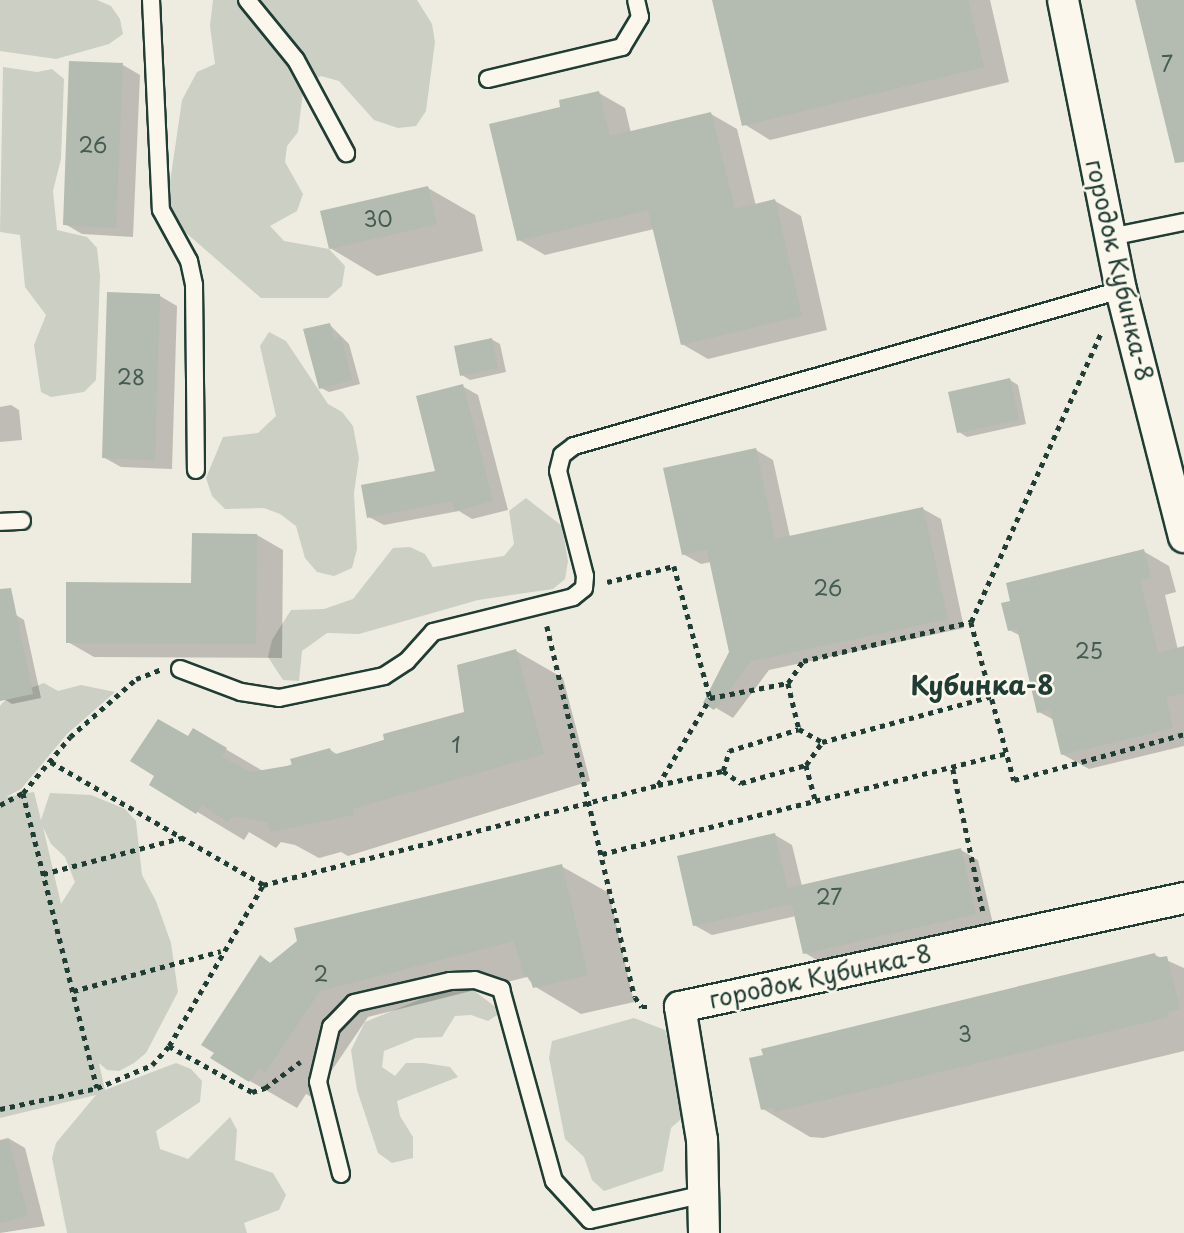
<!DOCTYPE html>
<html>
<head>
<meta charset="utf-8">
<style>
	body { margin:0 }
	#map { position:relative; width:1184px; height:1233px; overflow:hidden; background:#eeece1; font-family:"Playpen Sans",sans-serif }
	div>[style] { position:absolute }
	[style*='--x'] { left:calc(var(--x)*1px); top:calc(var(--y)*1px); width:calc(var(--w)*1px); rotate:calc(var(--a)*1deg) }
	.green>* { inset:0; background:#cbcfc4 }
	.shadow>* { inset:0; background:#0003 }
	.building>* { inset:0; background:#b4bbb0 }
	.path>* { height:4.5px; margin-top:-2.25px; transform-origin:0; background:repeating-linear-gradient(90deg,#1f3d34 0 5px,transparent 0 10px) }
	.roads { filter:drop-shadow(2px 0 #1f3d34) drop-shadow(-2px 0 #1f3d34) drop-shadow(0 2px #1f3d34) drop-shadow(0 -2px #1f3d34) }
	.service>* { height:16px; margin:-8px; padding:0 8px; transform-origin:8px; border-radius:8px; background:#fbf7ec }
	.minor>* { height:30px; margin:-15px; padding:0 15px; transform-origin:15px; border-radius:15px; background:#fbf7ec }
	span { translate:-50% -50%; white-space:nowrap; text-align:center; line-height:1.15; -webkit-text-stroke:5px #fbf7ec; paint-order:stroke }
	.number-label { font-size:21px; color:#445c53 }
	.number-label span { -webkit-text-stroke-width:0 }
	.street-label { font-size:24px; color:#1f3d34 }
	.neighbourhood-label { font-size:26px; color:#1f3d34; font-weight:700 }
</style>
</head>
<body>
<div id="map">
	<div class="green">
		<div style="clip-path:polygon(0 0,97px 0,111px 6px,120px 19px,123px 34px,109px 44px,56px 59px,0 51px)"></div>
		<div style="clip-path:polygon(213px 0,417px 0,432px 24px,435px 42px,426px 111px,416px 126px,398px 128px,374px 120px,339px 81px,321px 76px,304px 84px,298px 132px,287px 146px,285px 162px,303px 194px,297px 211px,270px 226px,284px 241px,329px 249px,345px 266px,342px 286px,328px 298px,261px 298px,185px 232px,167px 203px,182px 100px,197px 72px,215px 64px,210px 26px)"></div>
		<div style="clip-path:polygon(3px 67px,37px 72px,52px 69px,64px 79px,61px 159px,53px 191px,57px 230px,87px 237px,97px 248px,100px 276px,96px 380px,84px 392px,51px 397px,41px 392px,34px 345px,46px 315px,25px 287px,20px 235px,0 232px)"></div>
		<div style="clip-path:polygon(269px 332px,286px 341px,328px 404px,342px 412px,353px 426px,359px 458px,354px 493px,357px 549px,352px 568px,334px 576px,317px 572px,305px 558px,296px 526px,280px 514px,264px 508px,225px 509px,212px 496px,206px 478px,223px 437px,258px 433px,276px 416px,260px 346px)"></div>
		<div style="clip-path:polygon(526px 498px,562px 526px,568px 561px,565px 579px,553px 589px,478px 600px,359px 634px,327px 633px,302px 651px,299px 681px,283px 680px,268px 657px,272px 640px,291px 610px,324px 609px,353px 599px,393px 548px,410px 547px,425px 554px,433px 567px,504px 556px,514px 544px,509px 511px)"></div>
		<div style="clip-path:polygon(evenodd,44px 683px,58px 691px,81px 685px,115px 692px,67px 734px,21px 789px,6px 797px,34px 792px,41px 820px,50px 793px,91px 795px,125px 809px,136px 821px,142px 875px,156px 901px,171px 943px,178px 992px,146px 1053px,134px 1063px,119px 1071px,107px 1070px,99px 1063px,105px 1090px,176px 1063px,191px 1069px,202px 1081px,200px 1102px,156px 1131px,160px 1149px,188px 1159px,230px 1117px,237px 1130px,235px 1160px,273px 1173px,286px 1195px,279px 1210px,244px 1223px,247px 1233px,67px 1233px,52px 1158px,56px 1143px,96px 1095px,0 1118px,0 706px,9px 696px,44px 683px,43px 827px,51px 844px,65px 857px,75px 882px,61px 904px,43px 827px)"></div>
		<div style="clip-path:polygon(468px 986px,502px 1012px,488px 1021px,471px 1015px,455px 1016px,442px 1037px,416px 1038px,384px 1051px,382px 1067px,395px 1076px,406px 1063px,424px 1063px,450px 1067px,458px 1077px,397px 1101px,400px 1116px,413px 1137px,413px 1158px,392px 1163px,378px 1153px,357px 1090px,351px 1050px,365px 1022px,451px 987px)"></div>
		<div style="clip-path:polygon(634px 1018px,665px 1030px,690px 1111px,671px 1128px,663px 1171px,604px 1191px,592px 1180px,584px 1157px,565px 1139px,549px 1058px,552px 1041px)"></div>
	</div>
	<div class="shadow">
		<div style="clip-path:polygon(713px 0,990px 0,1009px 82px,770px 140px,744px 124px)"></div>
		<div style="clip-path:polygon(123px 65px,140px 75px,133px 237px,82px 234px,65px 224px)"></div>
		<div style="clip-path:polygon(599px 93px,625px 108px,631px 133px,711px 114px,737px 129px,756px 206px,775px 201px,801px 216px,827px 330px,708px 359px,682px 344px,654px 229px,545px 255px,519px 240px,562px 108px)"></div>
		<div style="clip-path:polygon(428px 188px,475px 215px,483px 251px,377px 276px,330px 248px)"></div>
		<div style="clip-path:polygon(109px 294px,160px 296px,177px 306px,172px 469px,121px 467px,103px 457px)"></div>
		<div style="clip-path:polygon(330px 325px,349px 344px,360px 384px,329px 392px,321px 388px)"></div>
		<div style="clip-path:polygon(491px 339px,500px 344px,506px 372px,470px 380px,462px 375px)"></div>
		<div style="clip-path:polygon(1010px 380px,1018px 385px,1026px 424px,967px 437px,959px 432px)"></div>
		<div style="clip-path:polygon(462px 386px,478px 395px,508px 510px,472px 519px,459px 511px,384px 525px,369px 517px,437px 473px)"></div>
		<div style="clip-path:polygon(11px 405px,19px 410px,22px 440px,0 442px,0 407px)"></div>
		<div style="clip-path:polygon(756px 450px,773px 460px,790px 537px,923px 509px,941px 519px,964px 628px,769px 670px,733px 718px,706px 702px,731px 653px,711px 562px,701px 564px,683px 554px)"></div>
		<div style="clip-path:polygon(257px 535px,283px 550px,282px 658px,94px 657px,68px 642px,193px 584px)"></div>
		<div style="clip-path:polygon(1143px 551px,1169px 566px,1176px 592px,1165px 595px,1178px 650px,1184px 648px,1184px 746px,1089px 769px,1062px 754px,1054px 720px,1039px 712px,1021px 636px,1009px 630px)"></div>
		<div style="clip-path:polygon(16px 615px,24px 620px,41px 698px,12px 704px,4px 699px,0 680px,0 618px)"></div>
		<div style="clip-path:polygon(516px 651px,563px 678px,590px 781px,348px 856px,341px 852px,319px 858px,295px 845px,281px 842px,276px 848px,249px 832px,244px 840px,151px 784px,193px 730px,268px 774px,329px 749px,338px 755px,465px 713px)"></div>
		<div style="clip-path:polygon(775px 835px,792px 845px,802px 886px,961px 850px,978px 860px,993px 924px,822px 963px,805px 953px,796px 916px,712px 935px,694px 925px)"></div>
		<div style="clip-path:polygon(561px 866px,609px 893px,634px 1002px,581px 1014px,534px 986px,527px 977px,368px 1017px,313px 1098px,306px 1094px,297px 1108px,250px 1081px,260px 957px,272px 964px,299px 941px)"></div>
		<div style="clip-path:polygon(1155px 955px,1184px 968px,1184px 1051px,823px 1138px,810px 1137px,763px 1109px)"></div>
		<div style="clip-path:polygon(8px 1138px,25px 1148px,45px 1226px,0 1233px,0 1140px)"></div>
	</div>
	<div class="building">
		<div style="clip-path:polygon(712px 0,968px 0,984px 67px,742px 126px)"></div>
		<div style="clip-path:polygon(1135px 0,1184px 0,1184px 162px,1175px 163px)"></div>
		<div style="clip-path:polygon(69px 61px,123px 63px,116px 228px,63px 225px)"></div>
		<div style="clip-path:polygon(599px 91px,610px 136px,711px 112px,735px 209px,775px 199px,802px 316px,681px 345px,648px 210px,517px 241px,489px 124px,560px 107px,559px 100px)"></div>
		<div style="clip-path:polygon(428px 186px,437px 224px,329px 249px,320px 211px)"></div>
		<div style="clip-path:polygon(107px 292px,160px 294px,155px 460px,102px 458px)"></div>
		<div style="clip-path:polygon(330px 323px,334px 339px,341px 337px,352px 380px,319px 389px,303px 329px)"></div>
		<div style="clip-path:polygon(492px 338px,498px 368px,460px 376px,454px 346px)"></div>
		<div style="clip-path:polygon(1010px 378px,1019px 420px,957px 433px,948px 392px)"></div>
		<div style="clip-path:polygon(463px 384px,493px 501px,455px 511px,452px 501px,367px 518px,361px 485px,435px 471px,416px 396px)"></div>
		<div style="clip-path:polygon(756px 448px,775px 539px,923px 507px,948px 619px,751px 661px,714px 710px,703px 703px,729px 652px,707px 550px,682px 555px,663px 468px)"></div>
		<div style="clip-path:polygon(192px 533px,257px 534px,256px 644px,66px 643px,66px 582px,191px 583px)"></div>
		<div style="clip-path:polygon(1144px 549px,1151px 578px,1140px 580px,1158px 653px,1184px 646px,1184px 693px,1166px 697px,1173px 728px,1061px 755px,1050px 710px,1037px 713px,1017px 628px,1008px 631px,1001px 603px,1010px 601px,1006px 583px)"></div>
		<div style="clip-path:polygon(11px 588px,33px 694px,0 701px,0 589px)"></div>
		<div style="clip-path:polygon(516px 649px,544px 754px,352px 809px,354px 815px,270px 832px,267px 822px,233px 816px,228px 822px,202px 805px,196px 814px,149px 785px,154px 776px,130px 761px,158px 719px,188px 736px,193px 728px,227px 748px,222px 757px,251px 772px,292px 765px,290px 759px,330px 748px,332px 755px,384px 740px,383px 734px,464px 712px,457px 665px)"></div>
		<div style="clip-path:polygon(775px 833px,791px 904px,693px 926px,677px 856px)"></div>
		<div style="clip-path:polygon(961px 848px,976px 914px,803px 954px,788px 888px)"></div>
		<div style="clip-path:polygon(562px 864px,588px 975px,533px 988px,529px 976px,524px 977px,514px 941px,320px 991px,265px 1073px,259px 1068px,249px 1082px,210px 1058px,214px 1053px,201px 1045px,260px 955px,270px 963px,297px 941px,294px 928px)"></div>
		<div style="clip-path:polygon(1155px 953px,1156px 958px,1167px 956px,1180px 1009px,1167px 1012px,1168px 1017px,775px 1112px,774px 1107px,761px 1110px,749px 1058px,763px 1055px,761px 1049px)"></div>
		<div style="clip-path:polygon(9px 1140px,28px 1216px,0 1223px,0 1141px)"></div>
	</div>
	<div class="path">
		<div style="--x:607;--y:582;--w:69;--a:-13.4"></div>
		<div style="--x:674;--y:566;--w:137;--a:74.7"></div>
		<div style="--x:971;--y:622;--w:164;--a:74.8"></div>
		<div style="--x:1014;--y:780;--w:176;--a:-15.1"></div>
		<div style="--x:547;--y:626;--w:381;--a:76.7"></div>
		<div style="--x:635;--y:997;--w:12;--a:55"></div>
		<div style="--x:642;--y:1007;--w:10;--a:0"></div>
		<div style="--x:788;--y:683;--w:47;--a:76.6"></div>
		<div style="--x:806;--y:765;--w:38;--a:75"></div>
		<div style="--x:953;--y:769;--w:145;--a:78.1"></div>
		<div style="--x:723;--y:771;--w:22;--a:34"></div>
		<div style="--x:741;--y:783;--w:67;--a:-15.5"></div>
		<div style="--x:806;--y:765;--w:28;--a:-55"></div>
		<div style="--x:658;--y:785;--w:66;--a:-12.2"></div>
		<div style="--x:723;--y:771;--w:21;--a:-73"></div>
		<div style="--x:729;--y:751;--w:73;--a:-17.4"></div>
		<div style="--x:799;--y:729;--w:26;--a:29"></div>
		<div style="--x:822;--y:742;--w:176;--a:-15.1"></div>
		<div style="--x:23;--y:793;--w:304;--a:75.9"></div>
		<div style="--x:0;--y:805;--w:26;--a:-28"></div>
		<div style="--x:23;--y:793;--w:73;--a:-50"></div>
		<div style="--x:70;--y:737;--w:88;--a:-41.3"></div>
		<div style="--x:136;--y:679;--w:26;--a:-21"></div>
		<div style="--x:602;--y:854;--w:416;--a:-14"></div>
		<div style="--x:43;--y:874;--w:143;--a:-14.6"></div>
		<div style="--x:263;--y:885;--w:407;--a:-14.2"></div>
		<div style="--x:658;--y:785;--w:101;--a:-59.1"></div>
		<div style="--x:710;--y:698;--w:79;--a:-10.9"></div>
		<div style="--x:788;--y:683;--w:27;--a:-56"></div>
		<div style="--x:803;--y:661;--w:172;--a:-13.1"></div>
		<div style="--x:971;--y:622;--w:317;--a:-65.8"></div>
		<div style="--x:73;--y:991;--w:153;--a:-15.1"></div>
		<div style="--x:169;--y:1046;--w:95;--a:29"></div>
		<div style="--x:252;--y:1092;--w:14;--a:-17"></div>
		<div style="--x:265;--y:1088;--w:44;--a:-36.6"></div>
		<div style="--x:0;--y:1109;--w:99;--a:-12.2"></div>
		<div style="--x:97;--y:1088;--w:60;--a:-22.7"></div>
		<div style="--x:152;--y:1065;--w:25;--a:-48"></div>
		<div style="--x:169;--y:1046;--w:186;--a:-59.7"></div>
		<div style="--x:263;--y:885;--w:246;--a:-150"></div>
	</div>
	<div class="roads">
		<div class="service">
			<div style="--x:151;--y:0;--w:210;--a:87.3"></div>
			<div style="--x:161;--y:210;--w:58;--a:61.2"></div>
			<div style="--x:189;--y:261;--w:25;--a:78"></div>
			<div style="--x:194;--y:285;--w:185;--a:89.4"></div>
			<div style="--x:247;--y:0;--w:77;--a:50.8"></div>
			<div style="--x:296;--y:60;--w:106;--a:61.7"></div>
			<div style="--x:488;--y:79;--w:138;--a:-13.4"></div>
			<div style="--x:622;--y:47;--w:35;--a:-59"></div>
			<div style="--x:640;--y:17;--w:17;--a:-103"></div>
			<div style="--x:1110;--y:237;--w:76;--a:-11.5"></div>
			<div style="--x:0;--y:522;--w:22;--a:-3"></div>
			<div style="--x:180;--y:669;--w:65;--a:20.7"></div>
			<div style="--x:241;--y:692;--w:38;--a:9"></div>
			<div style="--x:279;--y:698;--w:107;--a:-11.8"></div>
			<div style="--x:384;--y:676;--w:27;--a:-33"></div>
			<div style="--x:407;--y:661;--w:39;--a:-48"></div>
			<div style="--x:433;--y:632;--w:144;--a:-14"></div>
			<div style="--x:573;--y:597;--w:14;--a:-39"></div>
			<div style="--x:584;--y:588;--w:12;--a:-85"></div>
			<div style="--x:585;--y:576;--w:108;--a:-104.4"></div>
			<div style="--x:558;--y:471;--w:16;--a:-76"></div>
			<div style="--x:562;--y:455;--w:15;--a:-37"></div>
			<div style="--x:574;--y:446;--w:569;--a:-15.92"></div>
			<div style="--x:341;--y:1174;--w:95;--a:-104"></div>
			<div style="--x:318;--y:1082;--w:57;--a:-76.7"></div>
			<div style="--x:331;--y:1027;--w:33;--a:-46"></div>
			<div style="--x:354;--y:1003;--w:98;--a:-12.9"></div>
			<div style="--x:450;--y:981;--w:25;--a:-2"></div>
			<div style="--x:475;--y:980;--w:28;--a:19"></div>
			<div style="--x:501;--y:989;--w:199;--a:74.6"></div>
			<div style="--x:554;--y:1181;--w:53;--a:47.3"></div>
			<div style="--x:590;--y:1220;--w:117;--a:-12.8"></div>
		</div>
		<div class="minor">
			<div style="--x:1063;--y:0;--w:296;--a:78.7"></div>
			<div style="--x:1121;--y:290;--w:255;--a:75.7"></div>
			<div style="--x:704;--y:1233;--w:93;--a:-91.2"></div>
			<div style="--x:702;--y:1140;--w:135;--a:-99.4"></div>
			<div style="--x:680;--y:1007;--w:516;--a:-12.2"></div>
		</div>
	</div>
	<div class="number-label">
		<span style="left:1167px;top:63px">7</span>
		<span style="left:93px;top:144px">26</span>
		<span style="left:378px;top:218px">30</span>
		<span style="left:131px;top:376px">28</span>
		<span style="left:828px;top:587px">26</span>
		<span style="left:1089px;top:650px">25</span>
		<span style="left:456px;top:744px">1</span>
		<span style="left:829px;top:896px">27</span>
		<span style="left:321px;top:973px">2</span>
		<span style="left:965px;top:1033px">3</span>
	</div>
	<div class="street-label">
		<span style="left:1120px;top:270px;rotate:77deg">городок Кубинка-8</span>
		<span style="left:820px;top:976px;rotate:-12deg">городок Кубинка-8</span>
	</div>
	<div class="neighbourhood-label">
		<span style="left:982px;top:685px">Кубинка-8</span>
	</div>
</div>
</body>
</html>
